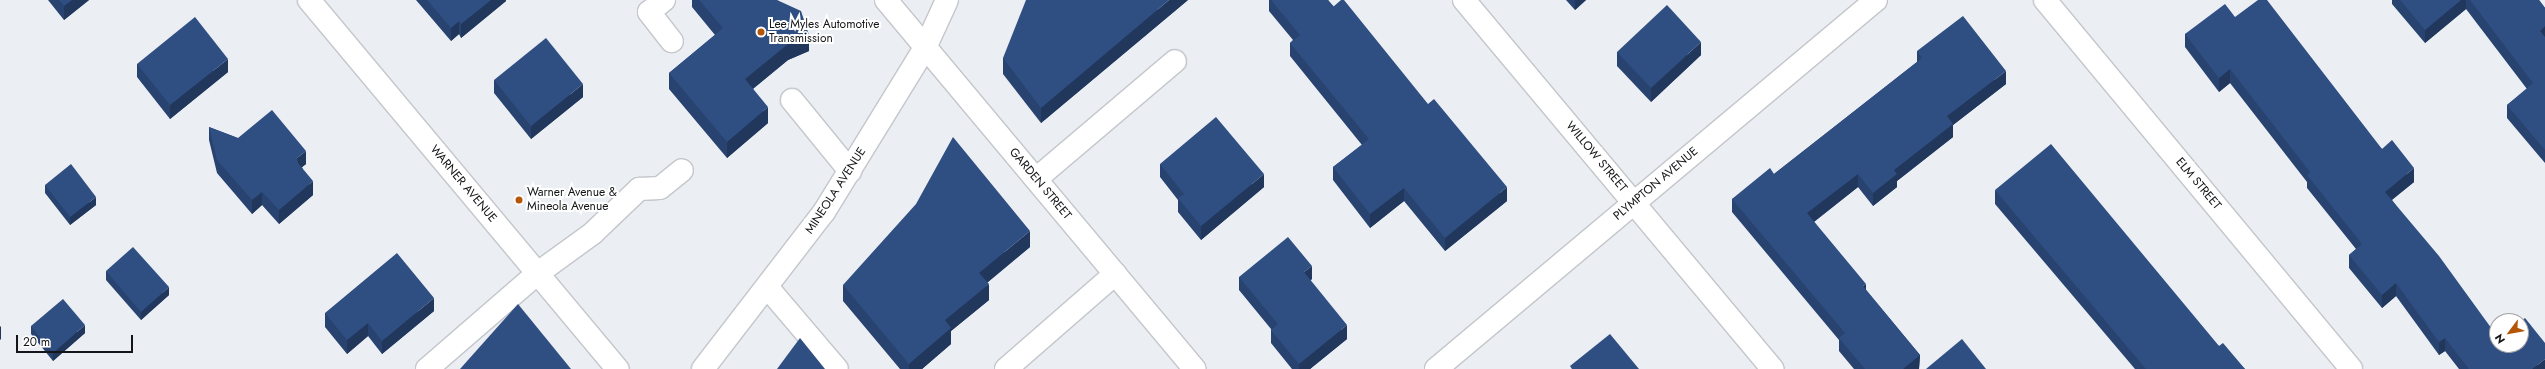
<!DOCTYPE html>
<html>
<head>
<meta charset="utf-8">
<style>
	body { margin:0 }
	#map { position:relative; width:2545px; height:369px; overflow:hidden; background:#ebeef3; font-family:Jost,sans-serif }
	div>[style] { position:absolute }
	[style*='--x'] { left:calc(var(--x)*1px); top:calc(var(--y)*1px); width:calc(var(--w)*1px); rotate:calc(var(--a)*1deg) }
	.roads { filter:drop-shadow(1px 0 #c3c6cb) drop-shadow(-1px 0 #c3c6cb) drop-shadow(0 1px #c3c6cb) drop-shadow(0 -1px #c3c6cb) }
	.service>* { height:22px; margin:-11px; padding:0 11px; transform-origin:11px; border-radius:11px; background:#fff }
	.minor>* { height:22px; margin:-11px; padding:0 11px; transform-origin:11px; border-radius:11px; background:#fff }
	.tertiary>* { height:22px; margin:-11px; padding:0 11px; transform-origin:11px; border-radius:11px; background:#fff }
	.secondary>* { height:22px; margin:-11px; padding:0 11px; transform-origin:11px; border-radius:11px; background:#fff }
	.wall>* { inset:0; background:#284370 }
	.shaded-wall>* { inset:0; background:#21375b }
	.building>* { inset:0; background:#2f4e82 }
	.dots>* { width:11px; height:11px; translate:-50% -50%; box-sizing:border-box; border:2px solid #fff; border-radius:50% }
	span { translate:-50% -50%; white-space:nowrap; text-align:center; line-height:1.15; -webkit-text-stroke:4px #fff; paint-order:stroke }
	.poi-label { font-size:12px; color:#141517 }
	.left { translate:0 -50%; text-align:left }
	.street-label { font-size:12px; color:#141517 }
	.north { position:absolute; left:2489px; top:313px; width:40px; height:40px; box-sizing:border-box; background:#fff; border:1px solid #a1a1a2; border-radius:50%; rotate:238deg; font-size:11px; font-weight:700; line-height:16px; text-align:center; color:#141517 }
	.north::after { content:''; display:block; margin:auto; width:14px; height:18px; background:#b55607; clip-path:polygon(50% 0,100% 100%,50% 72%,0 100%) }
	.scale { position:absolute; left:16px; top:335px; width:117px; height:18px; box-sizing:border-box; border:2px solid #141517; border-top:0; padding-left:5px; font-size:12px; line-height:14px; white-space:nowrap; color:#141517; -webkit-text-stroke:3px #fff; paint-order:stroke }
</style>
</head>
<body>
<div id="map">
	<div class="roads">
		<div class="service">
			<div style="--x:664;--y:0;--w:19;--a:141"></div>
			<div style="--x:649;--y:12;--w:37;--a:52"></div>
			<div style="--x:792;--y:100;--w:92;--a:50.8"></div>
			<div style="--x:1036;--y:179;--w:182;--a:-40.3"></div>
			<div style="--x:768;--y:288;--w:106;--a:49.6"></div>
			<div style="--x:427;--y:369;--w:147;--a:-40.9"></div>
			<div style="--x:538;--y:273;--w:68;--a:-36"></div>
			<div style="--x:593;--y:233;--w:64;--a:-43.7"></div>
			<div style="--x:639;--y:189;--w:21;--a:-3"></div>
			<div style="--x:660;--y:188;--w:28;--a:-39"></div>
			<div style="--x:1006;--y:369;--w:145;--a:-41.1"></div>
		</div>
		<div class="minor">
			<div style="--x:886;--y:0;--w:481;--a:50.1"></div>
			<div style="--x:1464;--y:0;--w:481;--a:50.1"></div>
			<div style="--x:2045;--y:0;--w:479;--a:50.3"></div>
			<div style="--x:1436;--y:369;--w:574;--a:-39.98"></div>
		</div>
		<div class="tertiary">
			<div style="--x:309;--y:0;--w:481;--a:50.1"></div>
		</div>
		<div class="secondary">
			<div style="--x:703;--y:369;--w:198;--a:-52.4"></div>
			<div style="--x:824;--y:212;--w:193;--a:-58.4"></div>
			<div style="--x:925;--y:48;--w:53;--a:-65.4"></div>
		</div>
	</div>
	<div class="wall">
		<div style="clip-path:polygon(48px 0,89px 0,64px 20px)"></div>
		<div style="clip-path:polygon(416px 0,506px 0,506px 1px,461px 38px,459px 34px,451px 41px)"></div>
		<div style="clip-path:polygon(692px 0,777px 0,809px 51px,788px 60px,753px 89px,768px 123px,727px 158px,669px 89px,669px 73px,715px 35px,692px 7px)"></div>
		<div style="clip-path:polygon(1188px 0,1041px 123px,1003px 74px,1003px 58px)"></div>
		<div style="clip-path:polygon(1269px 0,1328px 0,1507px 201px,1445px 251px,1404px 201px,1370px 228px,1333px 180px,1333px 167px,1362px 145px,1290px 56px,1290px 43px,1293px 40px,1269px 11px)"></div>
		<div style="clip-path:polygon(1566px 0,1586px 0,1575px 10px)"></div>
		<div style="clip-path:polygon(2392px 0,2539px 0,2545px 8px,2545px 163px,2507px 118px,2507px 105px,2527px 89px,2466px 9px,2425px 43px,2392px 4px)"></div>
		<div style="clip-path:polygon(2235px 17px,2382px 149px,2414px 182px,2392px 200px,2497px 345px,2545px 369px,2459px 369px,2445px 351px,2439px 355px,2396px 296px,2382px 308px,2349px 268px,2349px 255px,2356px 249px,2307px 188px,2307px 182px,2230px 83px,2219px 92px,2185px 47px,2185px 34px)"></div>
		<div style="clip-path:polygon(1917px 51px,2006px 84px,1953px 125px,1953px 137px,1897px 181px,1897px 187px,1873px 206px,1858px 187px,1814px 222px,1866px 290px,1920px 355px,1919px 369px,1854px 369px,1839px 351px,1839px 340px,1732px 212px,1732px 199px,1774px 174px,1917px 62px)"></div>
		<div style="clip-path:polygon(1617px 52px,1701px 55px,1651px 102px,1617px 66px)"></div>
		<div style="clip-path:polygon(137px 64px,228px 72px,170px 119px,137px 77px)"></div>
		<div style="clip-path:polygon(494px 80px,583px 97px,531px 139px,494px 93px)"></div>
		<div style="clip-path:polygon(209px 127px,306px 164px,302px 167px,313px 195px,279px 224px,262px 205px,252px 214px,217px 173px,209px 140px)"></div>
		<div style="clip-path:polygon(1160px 164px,1264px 187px,1201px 240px,1178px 212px,1178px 200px,1160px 177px)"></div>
		<div style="clip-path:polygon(45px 185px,96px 205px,70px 225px,45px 193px)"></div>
		<div style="clip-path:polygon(1995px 190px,2219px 346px,2245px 369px,2135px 369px,1995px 204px)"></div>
		<div style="clip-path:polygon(1030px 247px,987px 283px,989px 300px,951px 331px,951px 344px,922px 369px,900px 369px,843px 301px,843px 285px)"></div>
		<div style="clip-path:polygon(106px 271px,169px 295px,141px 320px,106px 280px)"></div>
		<div style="clip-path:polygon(1239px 277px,1312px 279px,1310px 280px,1347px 339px,1310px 369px,1292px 369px,1271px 343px,1271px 329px,1239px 290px)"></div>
		<div style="clip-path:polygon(434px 311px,382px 354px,368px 336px,347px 354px,325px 327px,325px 313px)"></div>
		<div style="clip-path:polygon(31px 326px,85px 333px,53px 361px,31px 334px)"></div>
	</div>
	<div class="shaded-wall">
		<div style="clip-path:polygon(72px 0,89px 0,64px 20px,64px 6px)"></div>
		<div style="clip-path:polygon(491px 0,506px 0,506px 1px,461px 38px,461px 24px)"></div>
		<div style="clip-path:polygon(1169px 0,1188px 0,1041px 123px,1041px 108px)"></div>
		<div style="clip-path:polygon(1575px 0,1586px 0,1575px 10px)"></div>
		<div style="clip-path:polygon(2461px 0,2466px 0,2466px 9px,2425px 43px,2425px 30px)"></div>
		<div style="clip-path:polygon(459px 21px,459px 34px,451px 41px,451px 28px)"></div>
		<div style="clip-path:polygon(2545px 26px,2545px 40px,2540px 31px)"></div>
		<div style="clip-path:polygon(809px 35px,809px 51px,788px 60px,745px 95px,745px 79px,788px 44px)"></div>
		<div style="clip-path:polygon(1701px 42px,1701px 55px,1651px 102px,1651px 88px)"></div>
		<div style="clip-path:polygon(228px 59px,228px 72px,170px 119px,170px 105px)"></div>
		<div style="clip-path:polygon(2230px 69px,2230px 83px,2219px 92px,2219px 78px)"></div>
		<div style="clip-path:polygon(2006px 71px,2006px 84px,1953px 125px,1953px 137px,1897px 181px,1897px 187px,1873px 206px,1873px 193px,1894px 170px,1947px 116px)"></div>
		<div style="clip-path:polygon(583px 84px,583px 97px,531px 139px,531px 126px)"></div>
		<div style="clip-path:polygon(768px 107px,768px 123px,727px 158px,727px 142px)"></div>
		<div style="clip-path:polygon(306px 151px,306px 164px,297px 171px,297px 158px)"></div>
		<div style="clip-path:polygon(2414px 168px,2414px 182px,2385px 205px,2385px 192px)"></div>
		<div style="clip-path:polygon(1264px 174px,1264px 187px,1201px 240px,1201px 226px)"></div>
		<div style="clip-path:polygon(1858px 174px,1858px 187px,1807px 227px,1807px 213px)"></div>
		<div style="clip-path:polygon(313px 181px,313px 195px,279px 224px,279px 210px)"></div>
		<div style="clip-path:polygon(1507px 187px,1507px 201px,1445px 251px,1445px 238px)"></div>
		<div style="clip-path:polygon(1404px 188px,1404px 201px,1370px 228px,1370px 214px)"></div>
		<div style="clip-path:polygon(262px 192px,262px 205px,252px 214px,252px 200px)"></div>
		<div style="clip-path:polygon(96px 197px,96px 205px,70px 225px,70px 217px)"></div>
		<div style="clip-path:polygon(1030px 231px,1030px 247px,979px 289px,979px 273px)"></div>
		<div style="clip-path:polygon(1312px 266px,1312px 279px,1304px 286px,1304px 272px)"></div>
		<div style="clip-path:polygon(2396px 283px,2396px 296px,2382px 308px,2382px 295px)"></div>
		<div style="clip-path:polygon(989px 284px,989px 300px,951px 331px,951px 344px,922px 369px,909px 369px,909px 364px,945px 320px)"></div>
		<div style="clip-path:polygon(1866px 284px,1866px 297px,1863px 286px)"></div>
		<div style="clip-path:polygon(169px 287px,169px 295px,141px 320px,141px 312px)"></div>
		<div style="clip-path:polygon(434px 298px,434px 311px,382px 354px,382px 341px)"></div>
		<div style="clip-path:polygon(368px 323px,368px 336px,347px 354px,347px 340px)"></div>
		<div style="clip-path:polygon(85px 325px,85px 333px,53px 361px,53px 353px)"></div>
		<div style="clip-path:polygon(1347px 325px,1347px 339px,1310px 369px,1299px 369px,1299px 364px)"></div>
		<div style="clip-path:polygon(1px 326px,1px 339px,0 340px,0 327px)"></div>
		<div style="clip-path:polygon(2445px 338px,2445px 351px,2439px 355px,2439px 342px)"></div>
		<div style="clip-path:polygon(1920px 355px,1919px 369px,1903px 369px)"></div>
		<div style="clip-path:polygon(2545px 359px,2545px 369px,2532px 369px)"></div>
	</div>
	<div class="building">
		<div style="clip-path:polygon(59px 0,72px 0,64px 6px)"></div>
		<div style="clip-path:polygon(427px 0,491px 0,461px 24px,459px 21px,451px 28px)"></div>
		<div style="clip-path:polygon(699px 0,777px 0,801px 11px,809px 35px,788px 44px,745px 79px,768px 107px,727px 142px,669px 73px,723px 28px)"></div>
		<div style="clip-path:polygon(1026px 0,1169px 0,1041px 108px,1003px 58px)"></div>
		<div style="clip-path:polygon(1271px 0,1328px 0,1333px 7px,1341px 0,1344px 0,1428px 104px,1434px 99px,1507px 187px,1445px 238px,1404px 188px,1370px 214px,1333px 167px,1369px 139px,1290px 43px,1300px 35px)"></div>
		<div style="clip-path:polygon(2258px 0,2267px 0,2382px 149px,2392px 140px,2414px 168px,2385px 192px,2439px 256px,2497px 336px,2497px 345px,2521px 345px,2521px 321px,2525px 318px,2545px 343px,2545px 359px,2532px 369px,2469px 369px,2445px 338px,2439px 342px,2396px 283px,2382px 295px,2349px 255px,2362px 244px,2307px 175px,2310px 172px,2230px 69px,2219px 78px,2185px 34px,2225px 4px,2235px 17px)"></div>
		<div style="clip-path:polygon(2400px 0,2461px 0,2425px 30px)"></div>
		<div style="clip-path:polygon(2470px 0,2539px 0,2545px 8px,2545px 26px,2540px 31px,2545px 37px,2545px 150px,2507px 105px,2533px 83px)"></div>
		<div style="clip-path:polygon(1667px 5px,1701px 42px,1651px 88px,1617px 52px)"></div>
		<div style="clip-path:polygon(1963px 16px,2006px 71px,1947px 116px,1953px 124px,1894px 170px,1897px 174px,1873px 193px,1858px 174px,1807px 213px,1866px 284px,1863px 286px,1920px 355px,1903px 369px,1865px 369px,1839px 338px,1845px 333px,1732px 199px,1770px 168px,1774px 174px,1922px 58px,1917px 51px)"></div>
		<div style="clip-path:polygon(195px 17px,228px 59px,170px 105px,137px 64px)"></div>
		<div style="clip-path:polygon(546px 38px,583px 84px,531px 126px,494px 80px)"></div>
		<div style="clip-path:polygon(272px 110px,306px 151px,297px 158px,298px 163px,313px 181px,279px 210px,262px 192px,252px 200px,217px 160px,209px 127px,238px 138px)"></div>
		<div style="clip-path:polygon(1216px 117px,1264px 174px,1201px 226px,1178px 198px,1184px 194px,1160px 164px)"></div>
		<div style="clip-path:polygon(953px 137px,1030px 231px,979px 273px,989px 284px,945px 320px,951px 328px,909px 364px,843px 285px,916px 204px)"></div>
		<div style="clip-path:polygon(2051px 144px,2219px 346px,2223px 343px,2245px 369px,2146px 369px,1995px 190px)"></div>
		<div style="clip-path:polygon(71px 164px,96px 197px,70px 217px,45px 185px)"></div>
		<div style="clip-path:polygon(1288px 237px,1312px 266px,1304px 272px,1347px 325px,1299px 364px,1271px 330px,1278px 324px,1239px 277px)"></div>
		<div style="clip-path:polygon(133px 247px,169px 287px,141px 312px,106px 271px)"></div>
		<div style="clip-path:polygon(397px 253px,434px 298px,382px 341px,368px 323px,347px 340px,325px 313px)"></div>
		<div style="clip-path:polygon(63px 299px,85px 325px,53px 353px,31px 326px)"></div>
		<div style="clip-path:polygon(518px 304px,571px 369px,460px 369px)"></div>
		<div style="clip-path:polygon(1610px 334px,1639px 369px,1572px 369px,1570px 366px)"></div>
		<div style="clip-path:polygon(800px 338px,825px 369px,777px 369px)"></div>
		<div style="clip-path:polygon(1962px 339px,1986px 369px,1926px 369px)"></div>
	</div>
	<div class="dots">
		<div style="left:761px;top:32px;background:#b55607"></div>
		<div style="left:519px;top:200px;background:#b55607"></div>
	</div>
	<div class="poi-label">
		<span class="left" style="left:769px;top:32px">Lee Myles Automotive<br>Transmission</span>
		<span class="left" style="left:527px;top:200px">Warner Avenue &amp;<br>Mineola Avenue</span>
	</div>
	<div class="street-label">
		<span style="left:1596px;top:157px;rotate:50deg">WILLOW STREET</span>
		<span style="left:463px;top:184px;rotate:50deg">WARNER AVENUE</span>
		<span style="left:1040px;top:184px;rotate:50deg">GARDEN STREET</span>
		<span style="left:1656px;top:184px;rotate:-40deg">PLYMPTON AVENUE</span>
		<span style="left:2198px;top:184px;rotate:50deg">ELM STREET</span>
		<span style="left:836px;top:191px;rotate:-57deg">MINEOLA AVENUE</span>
	</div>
	<div class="north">N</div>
	<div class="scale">20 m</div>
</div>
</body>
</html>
